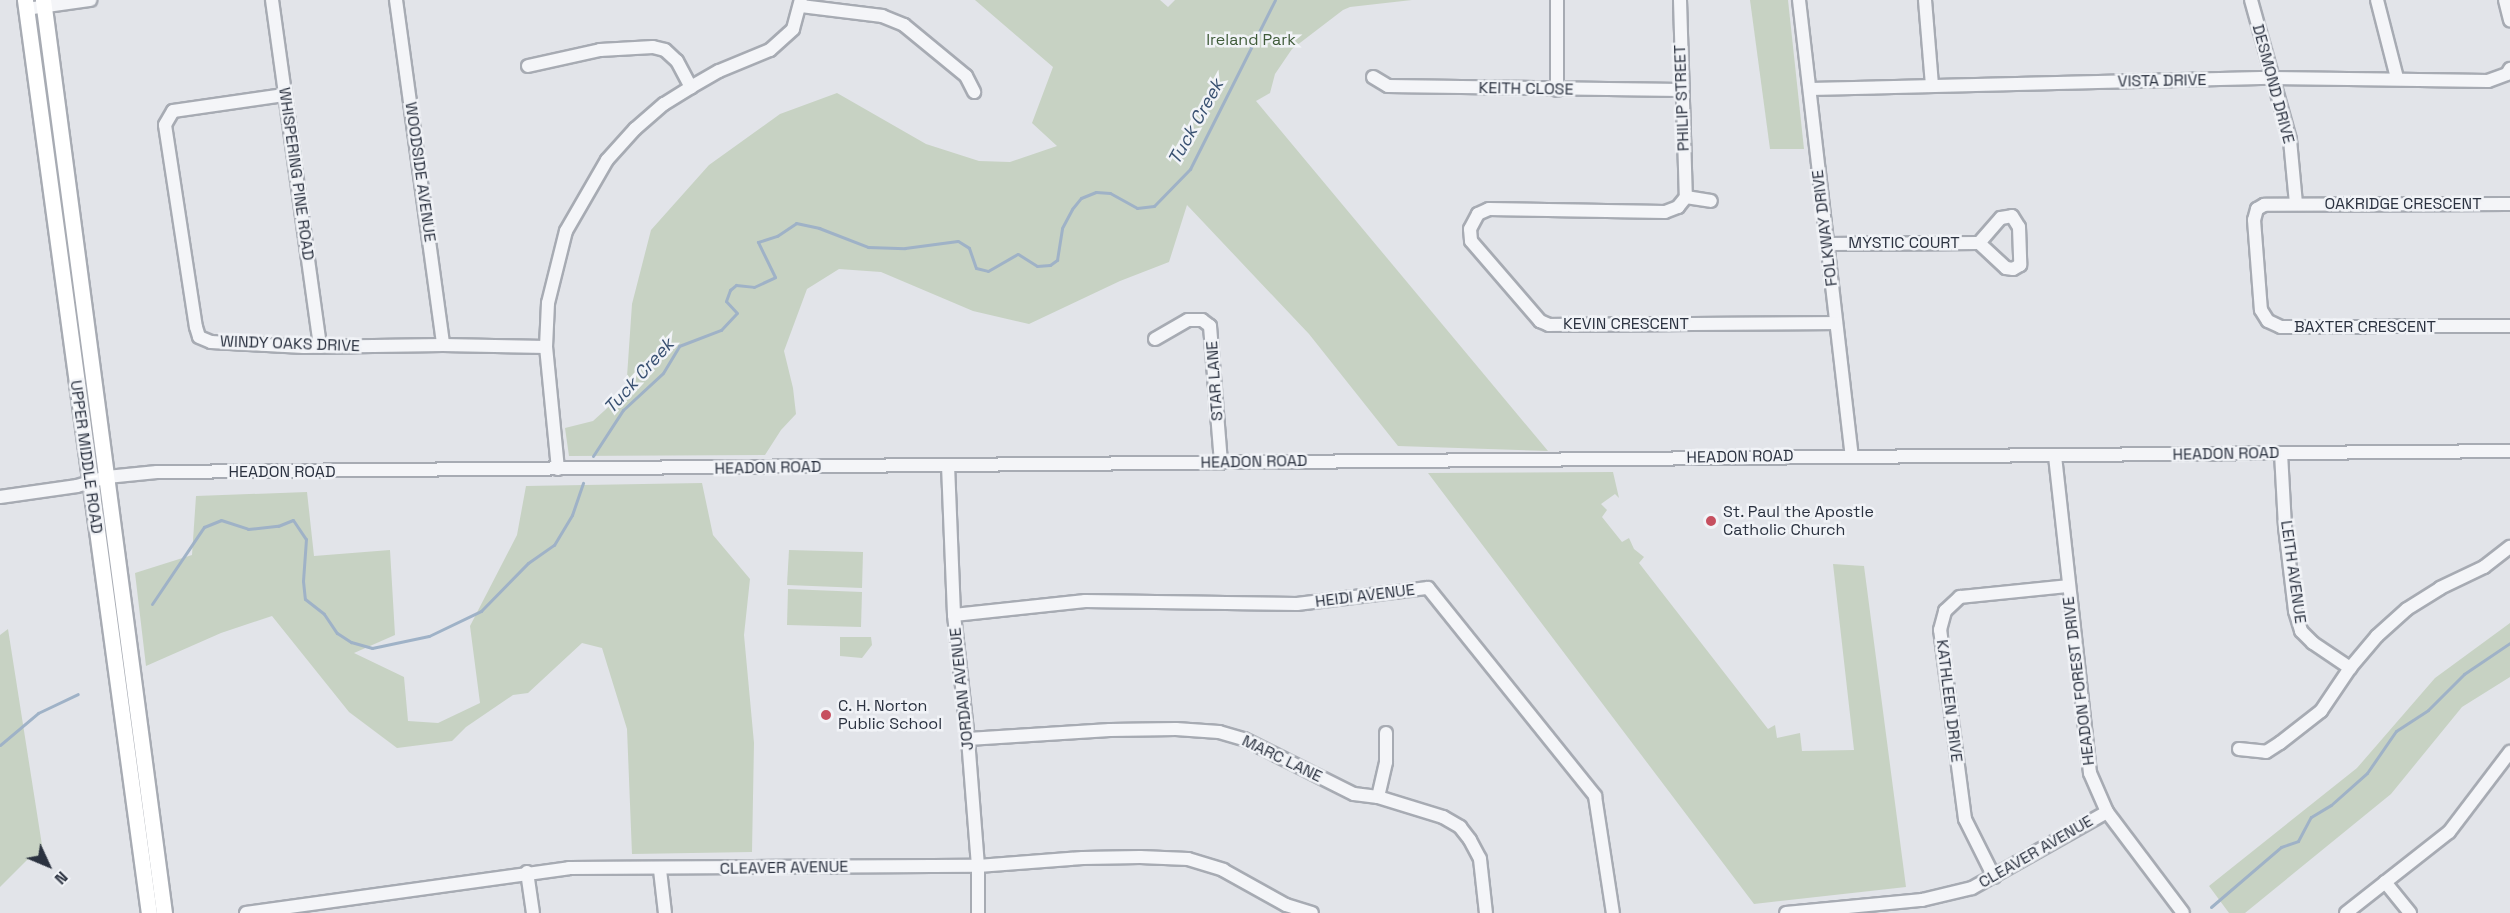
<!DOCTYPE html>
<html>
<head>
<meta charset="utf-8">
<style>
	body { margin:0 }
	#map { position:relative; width:2510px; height:913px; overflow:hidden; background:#e2e4e9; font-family:"Space Grotesk",sans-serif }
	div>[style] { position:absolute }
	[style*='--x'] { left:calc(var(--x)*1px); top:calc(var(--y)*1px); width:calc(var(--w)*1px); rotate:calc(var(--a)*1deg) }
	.green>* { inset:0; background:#c7d2c3 }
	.stream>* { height:3px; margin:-1.5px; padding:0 1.5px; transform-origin:1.5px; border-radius:1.5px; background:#9fb2c7 }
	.roads { filter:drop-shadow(2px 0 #a7abb3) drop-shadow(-2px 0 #a7abb3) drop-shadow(0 2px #a7abb3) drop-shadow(0 -2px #a7abb3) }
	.minor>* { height:12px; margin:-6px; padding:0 6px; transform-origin:6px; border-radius:6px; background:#f4f5f8 }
	.major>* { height:15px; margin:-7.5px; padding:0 7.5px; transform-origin:7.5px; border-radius:7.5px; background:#fff }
	.dots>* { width:16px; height:16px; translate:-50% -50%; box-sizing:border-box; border:3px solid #f1f3f7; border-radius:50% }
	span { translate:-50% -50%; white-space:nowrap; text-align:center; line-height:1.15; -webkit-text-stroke:5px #f1f3f7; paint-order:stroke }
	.park-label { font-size:16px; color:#3f5b39 }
	.street-label { font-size:16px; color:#2b3240 }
	.poi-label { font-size:16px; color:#2b3240 }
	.left { translate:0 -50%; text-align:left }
	.water-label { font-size:18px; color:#385071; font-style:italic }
	.north { position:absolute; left:18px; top:835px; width:60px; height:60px; -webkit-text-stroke:4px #f1f3f7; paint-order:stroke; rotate:134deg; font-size:16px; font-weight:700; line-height:24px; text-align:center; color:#2b3240 }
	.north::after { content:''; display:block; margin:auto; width:21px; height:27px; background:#2b3240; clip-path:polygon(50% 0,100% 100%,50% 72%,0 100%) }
</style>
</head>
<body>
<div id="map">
	<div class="green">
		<div style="clip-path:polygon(975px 0,1160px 0,1168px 7px,1175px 0,1412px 0,1350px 7px,1343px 10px,1292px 49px,1275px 74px,1270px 93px,1256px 101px,1548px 451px,1398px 446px,1309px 334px,1187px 205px,1169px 262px,1120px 281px,1029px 324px,973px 311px,881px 272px,839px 269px,807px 289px,784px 351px,793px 388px,796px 414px,781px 430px,765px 455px,569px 456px,565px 428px,593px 421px,626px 391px,632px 304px,651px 230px,709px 165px,780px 114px,837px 93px,926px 144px,979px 161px,1010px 162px,1057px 146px,1032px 123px,1053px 67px)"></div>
		<div style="clip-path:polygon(1750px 0,1788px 0,1804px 149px,1770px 149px)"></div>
		<div style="clip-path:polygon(1613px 472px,1619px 498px,1615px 494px,1601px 504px,1607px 510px,1602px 517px,1622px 542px,1629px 538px,1634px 549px,1644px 557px,1639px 563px,1768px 729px,1775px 725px,1777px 738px,1800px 733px,1802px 751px,1854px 750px,1833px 564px,1864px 566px,1906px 887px,1754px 904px,1428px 473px)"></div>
		<div style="clip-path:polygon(702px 483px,713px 535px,750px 579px,744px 635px,754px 743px,752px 852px,632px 854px,627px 729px,602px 648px,582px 643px,528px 693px,513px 695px,466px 727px,452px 741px,397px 748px,349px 712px,272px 616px,221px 633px,146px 666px,135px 573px,192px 555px,196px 496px,307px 492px,314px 556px,390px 550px,395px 635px,354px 653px,404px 677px,408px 721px,438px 723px,480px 703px,470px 626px,517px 535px,526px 486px)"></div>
		<div style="clip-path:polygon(789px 550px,863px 552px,862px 588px,787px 585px)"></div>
		<div style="clip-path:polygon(788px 589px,862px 592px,861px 627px,787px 625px)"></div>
		<div style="clip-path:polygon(2510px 623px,2510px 677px,2462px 707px,2391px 794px,2245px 913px,2229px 913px,2209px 886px,2357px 768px,2435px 678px)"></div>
		<div style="clip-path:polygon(8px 629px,44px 858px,27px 860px,0 887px,0 635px)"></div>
		<div style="clip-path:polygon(840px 637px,871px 637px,872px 645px,862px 658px,840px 656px)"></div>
	</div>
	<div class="stream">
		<div style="--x:593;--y:456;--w:55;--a:-56.9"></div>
		<div style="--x:623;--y:410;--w:54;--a:-42.8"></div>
		<div style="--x:663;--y:373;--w:31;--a:-59"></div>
		<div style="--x:679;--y:346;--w:45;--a:-20.9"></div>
		<div style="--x:721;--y:330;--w:23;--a:-47"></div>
		<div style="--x:737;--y:313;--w:16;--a:-133"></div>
		<div style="--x:726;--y:301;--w:12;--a:-70"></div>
		<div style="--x:730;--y:290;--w:8;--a:-40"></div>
		<div style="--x:736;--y:285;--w:18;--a:6"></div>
		<div style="--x:754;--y:287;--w:23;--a:-25"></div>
		<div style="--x:775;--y:277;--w:39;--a:-116"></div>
		<div style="--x:758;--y:242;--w:20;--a:-18"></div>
		<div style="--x:777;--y:236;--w:23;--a:-34"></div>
		<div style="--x:796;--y:223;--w:24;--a:12"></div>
		<div style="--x:819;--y:228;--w:53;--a:21.2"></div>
		<div style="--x:868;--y:247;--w:37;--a:2"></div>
		<div style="--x:905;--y:248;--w:53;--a:-7.5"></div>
		<div style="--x:958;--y:241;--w:13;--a:32"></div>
		<div style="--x:969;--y:248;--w:21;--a:71"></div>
		<div style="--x:976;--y:268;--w:12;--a:14"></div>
		<div style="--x:988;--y:271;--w:34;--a:-30"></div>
		<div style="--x:1018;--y:254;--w:22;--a:32"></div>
		<div style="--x:1037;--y:266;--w:13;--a:-4"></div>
		<div style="--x:1050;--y:265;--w:9;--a:-36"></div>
		<div style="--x:1057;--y:260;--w:32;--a:-81"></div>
		<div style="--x:1062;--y:228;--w:21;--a:-62"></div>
		<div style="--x:1072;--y:209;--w:14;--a:-51"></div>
		<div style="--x:1081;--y:198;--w:16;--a:-22"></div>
		<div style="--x:1096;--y:192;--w:14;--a:4"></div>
		<div style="--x:1110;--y:193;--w:31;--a:29"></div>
		<div style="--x:1137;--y:208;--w:17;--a:-7"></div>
		<div style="--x:1154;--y:206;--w:52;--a:-45.8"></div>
		<div style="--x:1190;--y:169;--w:189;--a:-63.3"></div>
		<div style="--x:152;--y:604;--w:93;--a:-56"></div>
		<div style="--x:204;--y:527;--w:18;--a:-22"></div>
		<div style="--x:221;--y:520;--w:28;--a:18"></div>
		<div style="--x:248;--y:529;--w:30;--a:-6"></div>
		<div style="--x:278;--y:526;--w:16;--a:-22"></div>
		<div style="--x:293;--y:520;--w:23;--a:56"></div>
		<div style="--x:306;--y:539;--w:42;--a:94.1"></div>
		<div style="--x:303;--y:581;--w:18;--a:84"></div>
		<div style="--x:305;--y:599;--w:24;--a:38"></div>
		<div style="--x:324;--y:614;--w:23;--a:56"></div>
		<div style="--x:337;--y:633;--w:17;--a:33"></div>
		<div style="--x:351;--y:642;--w:22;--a:16"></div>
		<div style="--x:372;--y:648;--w:58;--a:-11.9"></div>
		<div style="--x:429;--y:636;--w:58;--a:-25.7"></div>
		<div style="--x:481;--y:611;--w:67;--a:-45.6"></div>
		<div style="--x:528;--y:563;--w:32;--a:-35"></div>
		<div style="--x:554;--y:545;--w:35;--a:-59"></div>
		<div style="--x:572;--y:515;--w:34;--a:-71"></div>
		<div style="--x:0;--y:745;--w:50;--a:-40.1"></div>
		<div style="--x:38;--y:713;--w:44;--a:-25.4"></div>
		<div style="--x:2211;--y:907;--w:92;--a:-40.6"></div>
		<div style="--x:2281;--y:847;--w:18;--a:-19"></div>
		<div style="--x:2298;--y:841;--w:27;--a:-62"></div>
		<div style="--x:2311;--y:817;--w:23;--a:-31"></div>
		<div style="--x:2331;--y:805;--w:48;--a:-41.6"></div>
		<div style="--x:2367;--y:773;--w:51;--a:-55.4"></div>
		<div style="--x:2396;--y:731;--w:38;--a:-33"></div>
		<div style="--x:2428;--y:710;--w:51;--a:-45"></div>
		<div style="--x:2464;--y:674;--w:55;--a:-34"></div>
	</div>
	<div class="roads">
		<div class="minor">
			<div style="--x:272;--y:0;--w:350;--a:82.1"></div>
			<div style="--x:396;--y:0;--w:348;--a:82.2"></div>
			<div style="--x:1557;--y:0;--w:90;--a:90"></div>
			<div style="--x:1680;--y:0;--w:197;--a:88.3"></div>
			<div style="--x:1799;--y:0;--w:459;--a:83.4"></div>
			<div style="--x:1925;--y:0;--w:86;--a:85.3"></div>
			<div style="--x:2251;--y:0;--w:145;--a:74.4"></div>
			<div style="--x:2290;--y:140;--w:64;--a:84.6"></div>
			<div style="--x:2377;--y:0;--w:81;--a:75.6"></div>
			<div style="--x:2505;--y:0;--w:21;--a:76"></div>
			<div style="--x:801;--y:6;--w:82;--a:7"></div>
			<div style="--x:882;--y:16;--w:24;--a:22"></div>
			<div style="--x:904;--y:25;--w:80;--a:39.4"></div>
			<div style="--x:966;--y:76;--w:18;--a:63"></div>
			<div style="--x:26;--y:9;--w:65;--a:-8"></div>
			<div style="--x:528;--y:66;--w:74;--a:-12.5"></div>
			<div style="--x:600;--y:50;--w:53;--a:-3.2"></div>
			<div style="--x:653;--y:47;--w:12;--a:14"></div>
			<div style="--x:665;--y:50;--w:16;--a:43"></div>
			<div style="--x:677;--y:61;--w:30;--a:62"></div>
			<div style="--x:1373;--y:77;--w:17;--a:31"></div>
			<div style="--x:1388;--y:86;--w:293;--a:0.8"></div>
			<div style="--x:1810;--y:89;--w:461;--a:-1.4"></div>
			<div style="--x:2271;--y:78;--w:217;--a:0.8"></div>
			<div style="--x:2488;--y:81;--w:20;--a:-20"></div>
			<div style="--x:2507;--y:74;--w:6;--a:-59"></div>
			<div style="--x:284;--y:95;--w:112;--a:171.8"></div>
			<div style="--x:173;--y:111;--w:16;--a:120"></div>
			<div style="--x:165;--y:125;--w:204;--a:81.3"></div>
			<div style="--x:196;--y:327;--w:10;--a:73"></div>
			<div style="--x:199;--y:337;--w:13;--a:23"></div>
			<div style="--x:211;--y:342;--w:93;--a:3.1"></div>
			<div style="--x:304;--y:347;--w:139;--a:-0.8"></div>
			<div style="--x:443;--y:345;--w:103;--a:1.1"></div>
			<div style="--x:1686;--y:197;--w:13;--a:129"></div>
			<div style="--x:1678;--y:207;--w:14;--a:159"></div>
			<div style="--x:1665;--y:212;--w:176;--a:-179"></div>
			<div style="--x:1489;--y:209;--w:12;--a:156"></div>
			<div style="--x:1478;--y:214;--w:17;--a:118"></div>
			<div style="--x:1470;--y:229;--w:12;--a:85"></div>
			<div style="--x:1471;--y:241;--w:106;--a:49.2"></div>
			<div style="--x:1540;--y:321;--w:10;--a:24"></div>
			<div style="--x:1549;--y:325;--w:287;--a:-0.4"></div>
			<div style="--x:1686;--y:197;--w:25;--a:9"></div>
			<div style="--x:2510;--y:204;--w:246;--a:179.8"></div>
			<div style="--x:2264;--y:205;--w:8;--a:150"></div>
			<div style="--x:2257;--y:209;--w:11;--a:105"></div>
			<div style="--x:2254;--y:220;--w:90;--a:85.6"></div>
			<div style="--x:2261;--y:310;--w:13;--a:58"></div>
			<div style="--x:2268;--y:321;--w:14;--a:25"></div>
			<div style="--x:2281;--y:327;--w:229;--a:-0.3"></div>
			<div style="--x:1829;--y:244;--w:150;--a:-0.4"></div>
			<div style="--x:1979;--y:243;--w:33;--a:-49"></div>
			<div style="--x:2001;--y:218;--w:11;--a:-10"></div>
			<div style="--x:2012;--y:216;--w:13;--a:58"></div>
			<div style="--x:2019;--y:227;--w:38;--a:88"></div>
			<div style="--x:2020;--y:265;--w:8;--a:150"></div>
			<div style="--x:2013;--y:269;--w:7;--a:-172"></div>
			<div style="--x:2006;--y:268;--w:37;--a:-137"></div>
			<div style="--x:1155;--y:339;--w:38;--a:-30"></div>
			<div style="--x:1188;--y:320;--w:14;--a:0"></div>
			<div style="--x:1202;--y:320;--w:10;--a:37"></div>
			<div style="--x:1210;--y:326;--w:136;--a:85.4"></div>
			<div style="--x:2281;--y:453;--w:74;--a:86.9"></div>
			<div style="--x:2285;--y:527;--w:85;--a:83.2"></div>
			<div style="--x:2295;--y:611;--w:21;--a:73"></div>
			<div style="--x:2301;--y:631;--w:17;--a:45"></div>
			<div style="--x:2313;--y:643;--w:45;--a:34"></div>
			<div style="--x:2055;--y:456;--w:319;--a:83.7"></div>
			<div style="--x:2090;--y:773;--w:43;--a:66.4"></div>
			<div style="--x:2107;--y:812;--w:126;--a:53"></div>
			<div style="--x:948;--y:465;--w:150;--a:87.7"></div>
			<div style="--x:954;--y:615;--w:125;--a:83.6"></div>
			<div style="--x:968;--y:739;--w:127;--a:85.5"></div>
			<div style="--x:978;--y:866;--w:47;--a:90"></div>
			<div style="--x:558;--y:469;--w:123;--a:-95.6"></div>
			<div style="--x:546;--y:347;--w:44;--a:-87.4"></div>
			<div style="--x:548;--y:303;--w:74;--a:-76"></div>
			<div style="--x:566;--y:231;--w:82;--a:-60"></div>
			<div style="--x:607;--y:160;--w:42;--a:-47.9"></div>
			<div style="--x:635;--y:129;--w:38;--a:-41"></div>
			<div style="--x:664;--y:104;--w:32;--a:-32"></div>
			<div style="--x:691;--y:87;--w:32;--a:-30"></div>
			<div style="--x:719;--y:71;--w:55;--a:-22.4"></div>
			<div style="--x:770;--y:50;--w:31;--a:-42"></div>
			<div style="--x:793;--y:29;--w:30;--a:-75"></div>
			<div style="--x:0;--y:497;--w:78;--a:-8.1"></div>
			<div style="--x:77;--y:486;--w:31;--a:-17"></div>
			<div style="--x:107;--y:477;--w:50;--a:-5.7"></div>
			<div style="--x:157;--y:472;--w:2353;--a:-0.51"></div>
			<div style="--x:954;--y:615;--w:132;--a:-6.1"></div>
			<div style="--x:1085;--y:601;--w:212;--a:0.8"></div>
			<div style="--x:1297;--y:604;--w:132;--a:-7"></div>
			<div style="--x:1428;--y:588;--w:267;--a:51.2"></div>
			<div style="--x:1595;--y:796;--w:118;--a:81.3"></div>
			<div style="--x:968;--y:739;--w:142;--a:-3.6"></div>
			<div style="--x:1110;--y:730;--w:66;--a:-0.9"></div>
			<div style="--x:1176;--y:729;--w:43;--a:4"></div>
			<div style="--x:1219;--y:732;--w:26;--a:16"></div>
			<div style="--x:1244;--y:739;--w:123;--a:26.6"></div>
			<div style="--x:1354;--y:794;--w:24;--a:7"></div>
			<div style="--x:1378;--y:797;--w:68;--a:17.1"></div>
			<div style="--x:1443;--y:817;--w:20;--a:30"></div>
			<div style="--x:1460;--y:827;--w:16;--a:52"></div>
			<div style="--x:1470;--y:840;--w:21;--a:62"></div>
			<div style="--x:1480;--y:859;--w:54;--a:83.7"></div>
			<div style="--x:2239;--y:749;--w:27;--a:6"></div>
			<div style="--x:2266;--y:752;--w:17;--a:-33"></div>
			<div style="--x:2280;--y:743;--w:52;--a:-38"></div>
			<div style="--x:2321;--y:711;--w:52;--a:-56"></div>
			<div style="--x:2350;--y:668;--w:42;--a:-49.8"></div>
			<div style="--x:2377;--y:636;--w:40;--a:-42"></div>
			<div style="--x:2407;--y:609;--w:39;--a:-32"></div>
			<div style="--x:2440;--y:588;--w:49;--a:-25.5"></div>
			<div style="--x:2484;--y:567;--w:33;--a:-38"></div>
			<div style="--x:1378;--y:797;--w:36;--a:-77"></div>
			<div style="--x:1386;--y:762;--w:29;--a:-90"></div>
			<div style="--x:660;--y:870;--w:43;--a:83.4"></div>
			<div style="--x:527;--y:872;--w:41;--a:81.7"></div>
			<div style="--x:1994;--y:877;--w:65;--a:-116.6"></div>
			<div style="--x:1965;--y:819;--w:191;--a:-97.5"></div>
			<div style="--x:1940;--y:630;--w:20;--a:-75"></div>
			<div style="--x:1945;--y:611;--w:21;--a:-43"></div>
			<div style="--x:1960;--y:597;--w:109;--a:-5.8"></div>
			<div style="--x:2385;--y:882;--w:40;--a:51"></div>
			<div style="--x:246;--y:913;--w:326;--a:-7.9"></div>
			<div style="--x:569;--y:868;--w:409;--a:-0.3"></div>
			<div style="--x:978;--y:866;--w:105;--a:-4.4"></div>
			<div style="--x:1083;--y:858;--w:57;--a:-1"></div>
			<div style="--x:1140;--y:857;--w:48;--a:2.4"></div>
			<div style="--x:1188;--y:859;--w:37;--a:17"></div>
			<div style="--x:1223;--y:870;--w:72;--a:29.1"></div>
			<div style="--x:1286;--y:905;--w:27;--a:17"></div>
			<div style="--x:1786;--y:913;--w:137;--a:-5.5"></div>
			<div style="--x:1922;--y:900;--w:51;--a:-13.5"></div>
			<div style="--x:1972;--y:888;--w:155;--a:-29.4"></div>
			<div style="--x:2346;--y:913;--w:131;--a:-38.2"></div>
			<div style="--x:2449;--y:832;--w:101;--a:-52.7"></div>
		</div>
		<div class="major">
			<div style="--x:25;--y:0;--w:921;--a:82.27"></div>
			<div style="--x:43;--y:0;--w:921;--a:82.45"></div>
		</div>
	</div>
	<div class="dots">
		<div style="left:1711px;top:521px;background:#c64f5f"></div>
		<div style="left:826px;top:715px;background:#c64f5f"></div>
	</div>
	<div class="park-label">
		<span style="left:1251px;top:40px">Ireland Park</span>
	</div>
	<div class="street-label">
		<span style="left:2162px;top:81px;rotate:-1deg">VISTA DRIVE</span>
		<span style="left:2273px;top:84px;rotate:75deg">DESMOND DRIVE</span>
		<span style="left:1526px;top:89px;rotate:1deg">KEITH CLOSE</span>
		<span style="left:1682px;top:98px;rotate:-92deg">PHILIP STREET</span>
		<span style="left:420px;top:172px;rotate:82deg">WOODSIDE AVENUE</span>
		<span style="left:296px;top:174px;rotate:82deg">WHISPERING PINE ROAD</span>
		<span style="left:2403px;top:204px">OAKRIDGE CRESCENT</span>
		<span style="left:1825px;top:228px;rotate:-97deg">FOLKWAY DRIVE</span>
		<span style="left:1904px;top:243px">MYSTIC COURT</span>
		<span style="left:1626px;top:324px">KEVIN CRESCENT</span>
		<span style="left:2365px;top:327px">BAXTER CRESCENT</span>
		<span style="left:290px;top:344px;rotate:2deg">WINDY OAKS DRIVE</span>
		<span style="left:1215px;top:381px;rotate:-94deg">STAR LANE</span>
		<span style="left:2226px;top:454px;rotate:-1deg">HEADON ROAD</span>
		<span style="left:86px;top:457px;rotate:82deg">UPPER MIDDLE ROAD</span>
		<span style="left:1740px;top:457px;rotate:-1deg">HEADON ROAD</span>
		<span style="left:1254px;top:462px;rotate:-1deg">HEADON ROAD</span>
		<span style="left:768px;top:468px;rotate:-1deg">HEADON ROAD</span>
		<span style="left:282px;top:472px">HEADON ROAD</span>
		<span style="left:2293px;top:572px;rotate:82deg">LEITH AVENUE</span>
		<span style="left:1365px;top:596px;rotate:-7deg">HEIDI AVENUE</span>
		<span style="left:2079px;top:681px;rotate:-97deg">HEADON FOREST DRIVE</span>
		<span style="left:962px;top:689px;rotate:-96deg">JORDAN AVENUE</span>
		<span style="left:1949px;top:701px;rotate:83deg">KATHLEEN DRIVE</span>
		<span style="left:1282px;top:759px;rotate:26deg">MARC LANE</span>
		<span style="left:2036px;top:852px;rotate:-30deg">CLEAVER AVENUE</span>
		<span style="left:784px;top:868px;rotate:-1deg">CLEAVER AVENUE</span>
	</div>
	<div class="poi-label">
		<span class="left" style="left:1723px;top:521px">St. Paul the Apostle<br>Catholic Church</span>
		<span class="left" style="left:838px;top:715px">C. H. Norton<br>Public School</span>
	</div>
	<div class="water-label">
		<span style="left:1196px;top:122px;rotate:-61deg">Tuck Creek</span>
		<span style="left:639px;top:376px;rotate:-48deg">Tuck Creek</span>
	</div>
	<div class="north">N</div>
</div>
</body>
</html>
